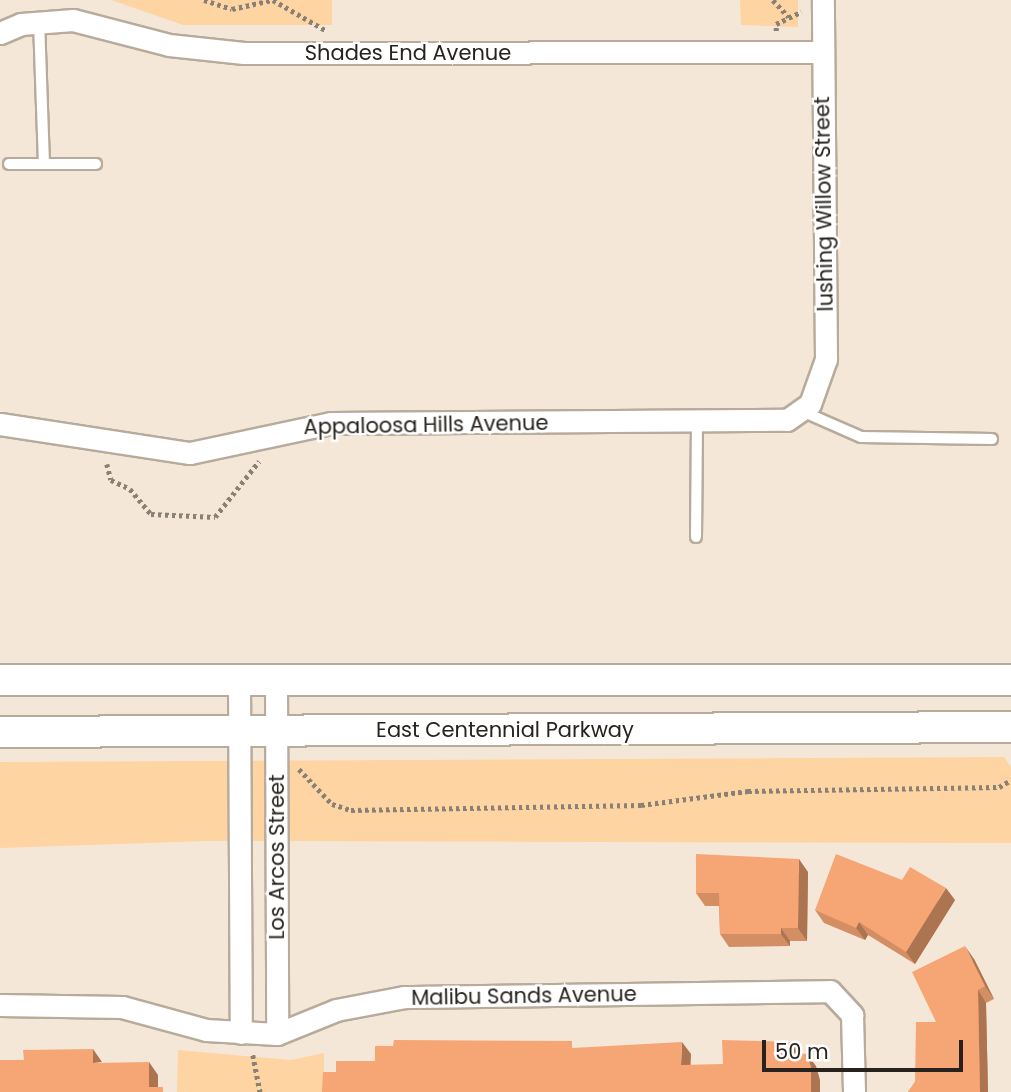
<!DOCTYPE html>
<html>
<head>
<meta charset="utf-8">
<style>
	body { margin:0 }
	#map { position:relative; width:1011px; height:1092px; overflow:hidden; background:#f5e7d8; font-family:Poppins,sans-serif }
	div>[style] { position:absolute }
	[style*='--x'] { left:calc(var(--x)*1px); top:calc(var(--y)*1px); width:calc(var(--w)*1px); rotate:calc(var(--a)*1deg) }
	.green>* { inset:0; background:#fed4a2 }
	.path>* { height:4.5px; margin-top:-2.25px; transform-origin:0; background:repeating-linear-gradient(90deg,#898076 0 3.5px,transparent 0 7px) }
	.roads { filter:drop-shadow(2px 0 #b7ab9c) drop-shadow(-2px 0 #b7ab9c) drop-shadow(0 2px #b7ab9c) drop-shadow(0 -2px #b7ab9c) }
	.service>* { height:10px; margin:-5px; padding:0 5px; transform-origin:5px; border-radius:5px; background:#fff }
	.minor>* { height:21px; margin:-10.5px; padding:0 10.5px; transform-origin:10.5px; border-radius:10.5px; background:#fff }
	.secondary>* { height:30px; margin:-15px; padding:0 15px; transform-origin:15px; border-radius:15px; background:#fff }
	.wall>* { inset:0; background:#d48e64 }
	.shaded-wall>* { inset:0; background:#ac7451 }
	.building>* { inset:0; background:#f6a574 }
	span { translate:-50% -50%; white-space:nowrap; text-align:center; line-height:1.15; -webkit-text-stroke:5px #fff; paint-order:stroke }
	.street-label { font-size:21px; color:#27221d }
	.scale { position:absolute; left:762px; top:1040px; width:201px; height:32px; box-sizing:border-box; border:4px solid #27221d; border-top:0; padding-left:9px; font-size:21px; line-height:24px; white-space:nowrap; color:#27221d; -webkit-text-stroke:5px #fff; paint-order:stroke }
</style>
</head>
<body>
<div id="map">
	<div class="green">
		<div style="clip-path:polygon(111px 0,332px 0,332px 25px,183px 25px)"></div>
		<div style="clip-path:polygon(740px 0,798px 0,798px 27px,741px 25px)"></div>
		<div style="clip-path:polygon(1004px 757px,1011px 767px,1011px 843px,208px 841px,0 848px,0 762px)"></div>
		<div style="clip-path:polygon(178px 1050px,291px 1060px,324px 1053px,324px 1092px,177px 1092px)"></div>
	</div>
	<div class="path">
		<div style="--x:204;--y:0;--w:29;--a:18"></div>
		<div style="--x:232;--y:9;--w:41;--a:-12.7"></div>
		<div style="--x:273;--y:0;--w:62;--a:29.9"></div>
		<div style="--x:773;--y:0;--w:23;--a:47"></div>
		<div style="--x:776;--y:31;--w:7;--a:-90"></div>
		<div style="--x:776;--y:24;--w:28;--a:-26"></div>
		<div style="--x:107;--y:464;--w:16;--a:76"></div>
		<div style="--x:111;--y:480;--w:21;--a:25"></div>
		<div style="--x:130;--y:489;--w:33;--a:50"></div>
		<div style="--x:151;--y:514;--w:64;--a:2.7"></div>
		<div style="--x:215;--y:517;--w:71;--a:-51.8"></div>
		<div style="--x:299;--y:769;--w:48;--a:46.7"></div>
		<div style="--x:332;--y:804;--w:20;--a:18"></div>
		<div style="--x:351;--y:810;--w:290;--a:-1"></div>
		<div style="--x:641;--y:805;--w:108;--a:-7.5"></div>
		<div style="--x:748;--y:791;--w:251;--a:-0.9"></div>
		<div style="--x:999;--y:787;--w:14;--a:-30"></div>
		<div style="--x:253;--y:1055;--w:38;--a:79"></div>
	</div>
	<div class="roads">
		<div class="service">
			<div style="--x:39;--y:21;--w:143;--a:88"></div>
			<div style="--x:9;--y:164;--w:87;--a:0"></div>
			<div style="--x:804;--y:412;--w:62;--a:23.7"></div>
			<div style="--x:861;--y:437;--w:131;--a:0.9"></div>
			<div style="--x:696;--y:537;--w:115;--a:-89.5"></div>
		</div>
		<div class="minor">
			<div style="--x:0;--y:33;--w:23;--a:-23"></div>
			<div style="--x:21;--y:24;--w:52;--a:-4.4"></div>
			<div style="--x:73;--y:20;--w:99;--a:14.6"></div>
			<div style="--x:169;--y:45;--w:75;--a:6.1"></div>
			<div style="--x:244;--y:53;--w:579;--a:-0.1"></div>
			<div style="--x:0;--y:424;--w:192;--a:8.7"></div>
			<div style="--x:190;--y:453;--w:144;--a:-12"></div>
			<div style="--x:331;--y:423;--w:456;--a:-0.4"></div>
			<div style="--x:787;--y:420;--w:28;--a:-35"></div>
			<div style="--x:810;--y:404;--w:48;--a:-70.4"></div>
			<div style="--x:826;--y:359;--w:359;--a:-90.5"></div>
			<div style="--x:239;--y:681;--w:352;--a:89.7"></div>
			<div style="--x:276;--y:681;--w:353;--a:89.8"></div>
			<div style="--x:0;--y:1005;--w:122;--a:0.9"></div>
			<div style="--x:122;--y:1007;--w:87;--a:15.3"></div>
			<div style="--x:206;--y:1030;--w:71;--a:3.2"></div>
			<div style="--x:277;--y:1034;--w:64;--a:-22.1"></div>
			<div style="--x:336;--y:1010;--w:69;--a:-10.8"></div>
			<div style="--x:404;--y:997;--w:426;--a:-0.8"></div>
			<div style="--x:830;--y:991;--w:33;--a:47"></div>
			<div style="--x:852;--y:1015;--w:77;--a:88.5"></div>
		</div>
		<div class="secondary">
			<div style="--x:0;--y:680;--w:1011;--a:0"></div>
			<div style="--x:0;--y:732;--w:1011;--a:-0.28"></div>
		</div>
	</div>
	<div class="wall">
		<div style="clip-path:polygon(808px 872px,807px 941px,790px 941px,790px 946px,729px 947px,720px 934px,719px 906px,705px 906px,696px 893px)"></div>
		<div style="clip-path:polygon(955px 900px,915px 964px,868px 935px,865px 940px,824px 923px,815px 910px)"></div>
		<div style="clip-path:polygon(974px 959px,994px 999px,986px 1003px,988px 1092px,908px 1092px,915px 1082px,936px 1022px)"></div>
	</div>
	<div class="shaded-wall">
		<div style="clip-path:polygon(799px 859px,808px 872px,807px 941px,798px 928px)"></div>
		<div style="clip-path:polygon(946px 888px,955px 900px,915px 964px,906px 952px)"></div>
		<div style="clip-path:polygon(859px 922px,868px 935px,865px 940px,856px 928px)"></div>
		<div style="clip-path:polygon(781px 928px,790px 941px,790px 946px,781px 934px)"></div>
		<div style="clip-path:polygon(965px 946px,974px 959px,994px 999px,985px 986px)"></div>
		<div style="clip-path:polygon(978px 990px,986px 1003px,988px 1092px,980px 1092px)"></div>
		<div style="clip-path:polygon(682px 1042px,691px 1054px,690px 1078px,681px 1065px)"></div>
		<div style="clip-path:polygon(794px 1042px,803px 1055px,794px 1053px)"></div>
		<div style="clip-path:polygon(93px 1049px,102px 1062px,93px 1063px)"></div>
		<div style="clip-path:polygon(807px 1054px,816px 1066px,820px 1080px,820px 1092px,811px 1092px)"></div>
		<div style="clip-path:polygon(149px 1062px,158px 1075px,158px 1092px,149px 1087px)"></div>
	</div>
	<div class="building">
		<div style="clip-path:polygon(696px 854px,799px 859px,798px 928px,781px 928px,781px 934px,720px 934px,719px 893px,696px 893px)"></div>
		<div style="clip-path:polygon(836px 854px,902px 880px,910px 867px,946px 888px,906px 952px,859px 922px,856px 928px,815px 910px)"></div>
		<div style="clip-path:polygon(965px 946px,985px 986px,978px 990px,980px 1092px,908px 1092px,915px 1082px,916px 1022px,936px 1022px,912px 972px)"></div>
		<div style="clip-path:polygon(394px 1040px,572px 1041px,572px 1048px,682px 1042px,681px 1065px,723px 1064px,722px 1040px,794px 1042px,794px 1053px,807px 1054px,811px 1067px,811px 1092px,322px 1092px,323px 1072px,336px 1072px,336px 1061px,375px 1061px,375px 1046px,393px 1046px)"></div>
		<div style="clip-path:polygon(93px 1049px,93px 1063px,149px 1062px,149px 1087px,163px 1087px,163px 1092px,0 1092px,0 1060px,24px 1060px,23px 1050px)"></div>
	</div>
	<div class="street-label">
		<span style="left:408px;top:53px">Shades End Avenue</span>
		<span style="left:824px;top:204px;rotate:-91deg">lushing Willow Street</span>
		<span style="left:426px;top:425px;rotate:-1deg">Appaloosa Hills Avenue</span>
		<span style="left:505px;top:730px">East Centennial Parkway</span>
		<span style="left:277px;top:857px;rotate:-90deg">Los Arcos Street</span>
		<span style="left:524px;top:996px;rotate:-1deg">Malibu Sands Avenue</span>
	</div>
	<div class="scale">50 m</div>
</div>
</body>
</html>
